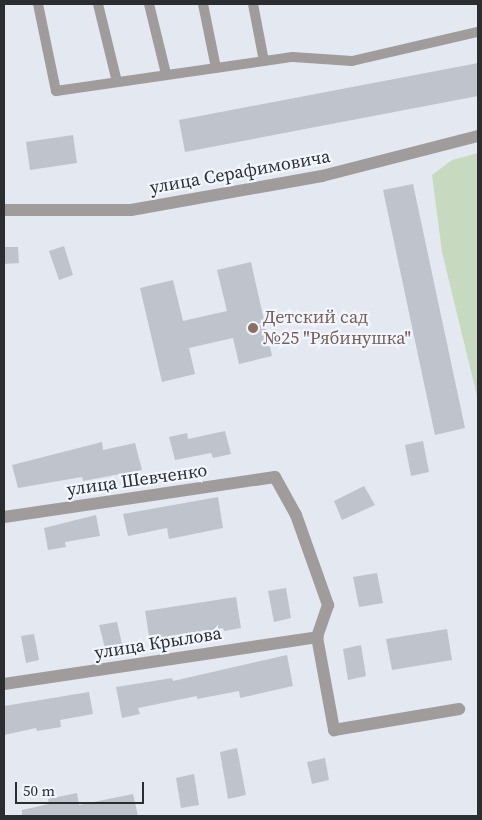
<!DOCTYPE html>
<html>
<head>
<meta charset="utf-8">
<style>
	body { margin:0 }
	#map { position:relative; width:482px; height:820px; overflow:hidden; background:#e4e8f1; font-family:"Source Serif 4",serif }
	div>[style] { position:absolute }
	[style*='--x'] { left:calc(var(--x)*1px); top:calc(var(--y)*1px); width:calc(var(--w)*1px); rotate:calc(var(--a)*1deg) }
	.green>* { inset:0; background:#c7dabf }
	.building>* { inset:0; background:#bfc3cc }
	.service>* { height:10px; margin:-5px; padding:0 5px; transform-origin:5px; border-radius:5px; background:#a19c9c }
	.minor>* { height:12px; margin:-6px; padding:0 6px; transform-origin:6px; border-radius:6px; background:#a19c9c }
	.dots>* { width:14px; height:14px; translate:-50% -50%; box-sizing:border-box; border:2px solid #f1f6fe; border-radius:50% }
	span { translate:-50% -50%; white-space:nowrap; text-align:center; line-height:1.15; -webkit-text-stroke:4.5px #f1f6fe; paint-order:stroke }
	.street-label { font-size:18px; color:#2b2d30 }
	.education-label { font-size:18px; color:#785e54 }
	.left { translate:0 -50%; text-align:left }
	.frame { position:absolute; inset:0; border:5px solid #2b2d30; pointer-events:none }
	.scale { position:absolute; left:15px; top:782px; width:129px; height:22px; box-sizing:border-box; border:2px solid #2b2d30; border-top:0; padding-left:6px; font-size:15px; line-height:18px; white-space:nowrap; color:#2b2d30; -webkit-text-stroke:4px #f1f6fe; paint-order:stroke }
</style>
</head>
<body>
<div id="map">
	<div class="green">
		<div style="clip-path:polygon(478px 153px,478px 400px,442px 252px,432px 175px,452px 160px)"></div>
	</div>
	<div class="building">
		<div style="clip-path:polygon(478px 63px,478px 96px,185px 152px,179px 120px)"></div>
		<div style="clip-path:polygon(73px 135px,77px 163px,30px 170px,26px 142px)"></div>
		<div style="clip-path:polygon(413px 184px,465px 428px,435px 435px,383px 190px)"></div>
		<div style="clip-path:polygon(64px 246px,73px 275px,59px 280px,49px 251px)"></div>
		<div style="clip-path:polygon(4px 247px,18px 247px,19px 263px,4px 264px)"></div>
		<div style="clip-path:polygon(251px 262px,272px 356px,239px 364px,233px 338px,189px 348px,195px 374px,162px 382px,140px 288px,173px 280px,183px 321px,227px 311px,217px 270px)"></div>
		<div style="clip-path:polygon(225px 431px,231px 454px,213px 458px,211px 453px,175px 460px,169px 437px,187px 433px,188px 439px)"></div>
		<div style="clip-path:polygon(423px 441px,429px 472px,411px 476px,405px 445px)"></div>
		<div style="clip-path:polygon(102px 442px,103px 450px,135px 443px,142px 470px,83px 481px,82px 477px,18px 488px,12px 465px)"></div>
		<div style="clip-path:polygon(364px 486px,375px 505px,342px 520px,334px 501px)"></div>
		<div style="clip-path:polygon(218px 497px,223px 528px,169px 539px,167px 528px,128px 536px,123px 514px)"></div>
		<div style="clip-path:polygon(96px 515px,100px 536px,65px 542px,66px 547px,48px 550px,44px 528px)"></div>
		<div style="clip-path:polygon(377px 573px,383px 603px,359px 607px,353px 577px)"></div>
		<div style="clip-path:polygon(286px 588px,291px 618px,274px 622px,268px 591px)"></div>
		<div style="clip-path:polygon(236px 597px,241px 628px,224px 631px,223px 628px,150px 642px,145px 611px)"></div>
		<div style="clip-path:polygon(117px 622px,122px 644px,105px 648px,99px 625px)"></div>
		<div style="clip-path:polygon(447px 629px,452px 660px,392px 670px,386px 639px)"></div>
		<div style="clip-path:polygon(34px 634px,39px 660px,26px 663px,21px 636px)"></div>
		<div style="clip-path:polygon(361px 645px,366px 676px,348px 680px,343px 649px)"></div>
		<div style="clip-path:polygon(287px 655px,293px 686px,240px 698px,239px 691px,197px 699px,197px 696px,138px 708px,140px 714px,122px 718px,116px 687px,172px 678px,173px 681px)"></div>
		<div style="clip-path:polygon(89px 692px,93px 714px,60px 720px,61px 727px,37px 731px,36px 728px,4px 735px,4px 706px)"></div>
		<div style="clip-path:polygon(237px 748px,246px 795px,228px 799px,220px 752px)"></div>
		<div style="clip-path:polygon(325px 758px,329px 780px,312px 784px,307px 762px)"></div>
		<div style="clip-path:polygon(194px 774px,199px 805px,181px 808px,176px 778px)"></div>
		<div style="clip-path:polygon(77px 793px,79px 805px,133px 794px,138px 816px,22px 816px,22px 810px,49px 804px,48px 799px)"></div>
	</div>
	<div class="service">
		<div style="--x:38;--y:4;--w:89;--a:78.3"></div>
		<div style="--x:56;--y:91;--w:239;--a:-8.2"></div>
		<div style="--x:293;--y:57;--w:59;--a:3.9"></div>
		<div style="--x:352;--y:61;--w:129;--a:-13"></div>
		<div style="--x:98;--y:4;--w:80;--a:76.3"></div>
		<div style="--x:149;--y:4;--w:72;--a:76.3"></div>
		<div style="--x:203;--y:4;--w:65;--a:78.5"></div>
		<div style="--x:253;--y:4;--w:58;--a:79.1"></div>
	</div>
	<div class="minor">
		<div style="--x:4;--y:210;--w:127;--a:0"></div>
		<div style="--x:131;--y:210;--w:194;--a:-10.1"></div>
		<div style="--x:322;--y:176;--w:161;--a:-14.4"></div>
		<div style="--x:4;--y:517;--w:274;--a:-8.4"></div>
		<div style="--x:275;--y:477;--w:43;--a:61.1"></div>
		<div style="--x:296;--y:515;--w:96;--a:70.4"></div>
		<div style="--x:328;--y:605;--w:34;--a:109"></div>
		<div style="--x:317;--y:637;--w:95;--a:79.6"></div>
		<div style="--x:334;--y:730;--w:127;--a:-9.5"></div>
		<div style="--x:4;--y:684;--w:317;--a:-8.5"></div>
	</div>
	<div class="dots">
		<div style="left:253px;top:328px;background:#8d6e63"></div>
	</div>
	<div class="street-label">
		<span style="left:240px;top:172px;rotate:-10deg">улица Серафимовича</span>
		<span style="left:137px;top:480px;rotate:-8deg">улица Шевченко</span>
		<span style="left:158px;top:643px;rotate:-9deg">улица Крылова</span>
	</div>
	<div class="education-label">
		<span class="left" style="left:263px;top:328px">Детский сад<br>№25 "Рябинушка"</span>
	</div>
	<div class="frame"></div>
	<div class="scale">50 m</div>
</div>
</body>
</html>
